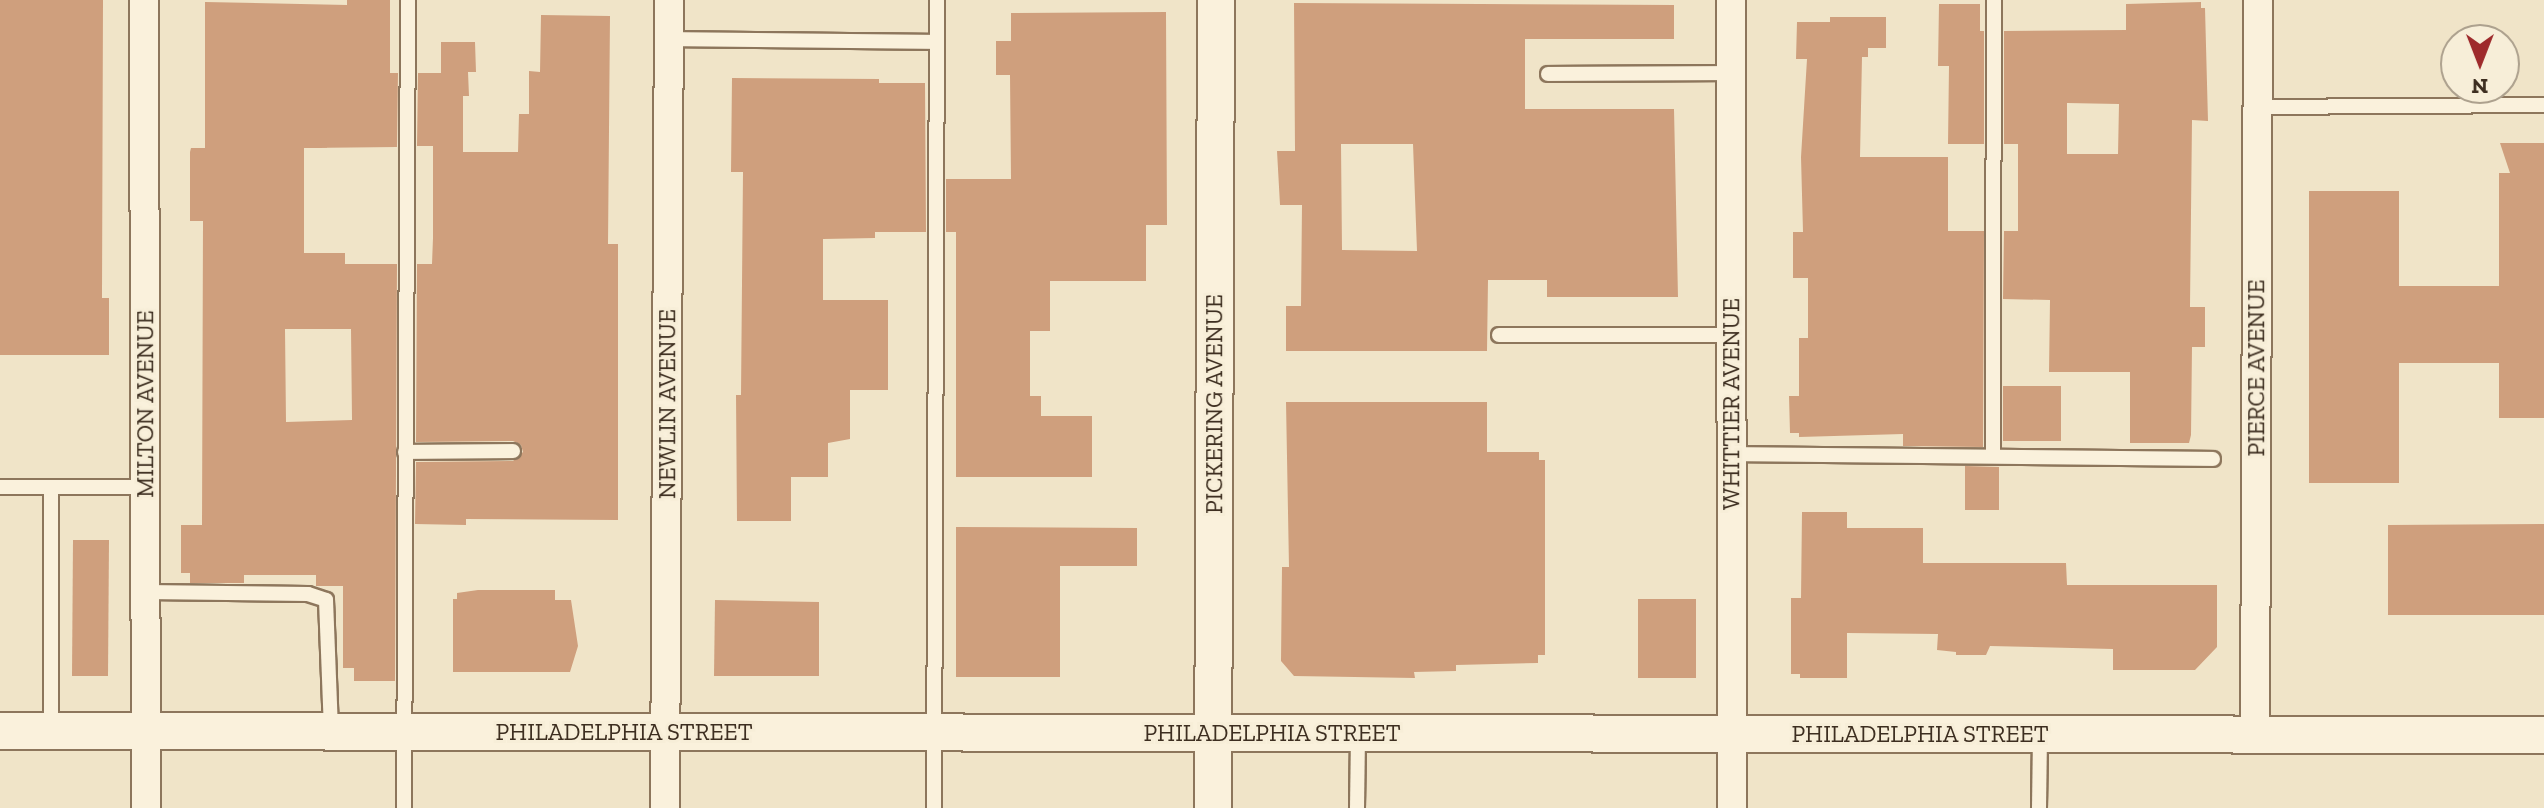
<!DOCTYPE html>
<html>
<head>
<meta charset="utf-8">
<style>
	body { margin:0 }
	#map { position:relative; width:2544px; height:808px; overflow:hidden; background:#f0e4c8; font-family:"Zilla Slab",serif }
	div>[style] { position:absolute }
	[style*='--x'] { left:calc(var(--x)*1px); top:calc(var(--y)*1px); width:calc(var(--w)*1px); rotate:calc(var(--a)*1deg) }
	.building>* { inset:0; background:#cf9f7d }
	.roads { filter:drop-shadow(2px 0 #8d765c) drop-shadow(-2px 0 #8d765c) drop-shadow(0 2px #8d765c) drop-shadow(0 -2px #8d765c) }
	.service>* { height:14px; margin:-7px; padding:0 7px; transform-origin:7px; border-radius:7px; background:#faf1dc }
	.minor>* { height:28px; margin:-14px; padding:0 14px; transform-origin:14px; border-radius:14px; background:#faf1dc }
	.tertiary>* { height:36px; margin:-18px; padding:0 18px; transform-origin:18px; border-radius:18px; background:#faf1dc }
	span { translate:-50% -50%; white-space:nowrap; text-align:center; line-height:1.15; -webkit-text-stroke:6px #f7eed8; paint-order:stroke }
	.street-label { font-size:24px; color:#3d2e20 }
	.north { position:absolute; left:2440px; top:24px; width:80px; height:80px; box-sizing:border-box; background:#f7eed8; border:2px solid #ada18e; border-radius:50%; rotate:180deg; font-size:22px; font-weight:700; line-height:32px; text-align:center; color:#3d2e20 }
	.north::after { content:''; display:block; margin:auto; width:28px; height:36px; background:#9e2a2b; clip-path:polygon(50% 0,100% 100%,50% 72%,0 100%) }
</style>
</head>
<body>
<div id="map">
	<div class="building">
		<div style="clip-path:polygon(0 0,103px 0,102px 298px,109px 298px,109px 355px,0 355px)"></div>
		<div style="clip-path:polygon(evenodd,347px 0,390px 0,390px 73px,398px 73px,397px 147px,304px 148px,304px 253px,345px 253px,345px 264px,397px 264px,395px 681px,354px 681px,354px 668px,343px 668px,343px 586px,316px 586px,316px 575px,244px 575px,244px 583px,190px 583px,190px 573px,181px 573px,181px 525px,202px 525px,203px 221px,190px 221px,190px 152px,191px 148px,205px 148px,205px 2px,347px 5px,347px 0,285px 329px,351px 329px,352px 420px,286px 422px,285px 329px)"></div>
		<div style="clip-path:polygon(evenodd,2201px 2px,2201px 8px,2205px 8px,2208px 121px,2192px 120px,2190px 307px,2205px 307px,2205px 347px,2192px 347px,2191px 435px,2189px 443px,2130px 443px,2130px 372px,2049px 372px,2050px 300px,2003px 299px,2004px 231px,2018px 231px,2018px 144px,2004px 144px,2004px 31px,2126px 30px,2126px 4px,2201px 2px,2067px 103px,2119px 104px,2118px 154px,2067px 154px,2067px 103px)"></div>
		<div style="clip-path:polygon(evenodd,1294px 3px,1674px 5px,1674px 39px,1525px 39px,1525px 109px,1674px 109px,1678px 297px,1547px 297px,1547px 280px,1488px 280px,1487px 351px,1286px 351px,1286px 306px,1301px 306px,1302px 205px,1280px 205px,1277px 151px,1295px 151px,1294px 3px,1341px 144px,1413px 144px,1417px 251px,1342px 250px,1341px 144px)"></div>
		<div style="clip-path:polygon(1939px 4px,1980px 4px,1980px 31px,1984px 31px,1984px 144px,1948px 144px,1949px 66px,1938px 66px)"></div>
		<div style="clip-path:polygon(1166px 12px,1167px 225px,1146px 225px,1146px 281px,1050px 281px,1050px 331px,1030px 331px,1030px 396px,1041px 396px,1041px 416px,1092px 416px,1092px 477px,956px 477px,956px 232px,946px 232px,946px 179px,1011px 179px,1010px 75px,996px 75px,996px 41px,1011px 41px,1011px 13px)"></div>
		<div style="clip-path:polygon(541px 15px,610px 16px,608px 244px,618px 244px,618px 520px,466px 519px,466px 525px,415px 524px,416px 462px,513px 461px,523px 452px,521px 445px,513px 441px,416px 442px,417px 264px,432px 264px,433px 238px,433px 146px,417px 146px,418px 73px,441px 73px,441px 42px,475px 42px,476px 72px,468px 72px,469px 96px,463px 96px,463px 152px,518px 152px,519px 114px,529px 114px,529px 71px,540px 72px)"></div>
		<div style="clip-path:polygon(1830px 17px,1886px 17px,1886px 48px,1868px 48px,1868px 57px,1862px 57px,1860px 157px,1948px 157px,1948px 231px,1984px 231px,1983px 447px,1903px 446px,1903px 434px,1799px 437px,1799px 433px,1790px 433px,1789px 396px,1799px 396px,1799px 338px,1808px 338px,1808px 278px,1793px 278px,1793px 232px,1803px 232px,1801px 157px,1807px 59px,1796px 59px,1797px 22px,1830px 22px)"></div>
		<div style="clip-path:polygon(732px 78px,879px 79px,879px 83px,925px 83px,926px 232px,875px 232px,875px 238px,823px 239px,823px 300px,888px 300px,888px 390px,850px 390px,850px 439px,828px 443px,828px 477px,791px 477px,791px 521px,737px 521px,736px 395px,741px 395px,743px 172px,731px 172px)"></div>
		<div style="clip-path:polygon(2500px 143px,2544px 143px,2544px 418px,2499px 418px,2499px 363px,2399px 363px,2399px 483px,2309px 483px,2309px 191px,2399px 191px,2399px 286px,2499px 286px,2499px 173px,2510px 173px)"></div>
		<div style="clip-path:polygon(2003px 386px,2061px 386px,2061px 441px,2003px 441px)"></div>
		<div style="clip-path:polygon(1286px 402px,1487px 402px,1487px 452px,1539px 452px,1539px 460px,1545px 460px,1545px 655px,1538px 655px,1538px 663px,1456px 665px,1456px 671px,1414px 672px,1415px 678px,1294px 676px,1281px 661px,1282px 567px,1289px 567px)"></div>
		<div style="clip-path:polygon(1965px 466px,1999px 467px,1999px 510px,1965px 510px)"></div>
		<div style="clip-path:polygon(1802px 512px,1847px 512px,1847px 528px,1923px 528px,1923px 563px,2066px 563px,2067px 585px,2217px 585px,2217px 647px,2195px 670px,2113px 670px,2113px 649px,1990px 646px,1986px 655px,1956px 655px,1956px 652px,1937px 650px,1938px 634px,1847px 633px,1847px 678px,1800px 678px,1800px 674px,1791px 674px,1791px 598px,1801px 598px)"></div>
		<div style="clip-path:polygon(2544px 524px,2544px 615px,2388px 615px,2388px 525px)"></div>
		<div style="clip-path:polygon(956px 527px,1137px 528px,1137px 566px,1060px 566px,1060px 677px,956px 677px)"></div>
		<div style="clip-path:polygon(73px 540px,109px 540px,108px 676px,72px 676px)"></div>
		<div style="clip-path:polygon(478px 590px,555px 590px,555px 600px,571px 600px,578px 646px,570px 672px,453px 672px,453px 599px,457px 599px,457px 593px)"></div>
		<div style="clip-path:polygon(1638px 599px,1696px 599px,1696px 678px,1638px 678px)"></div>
		<div style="clip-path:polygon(715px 600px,819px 602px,819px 676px,714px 676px)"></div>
	</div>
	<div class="roads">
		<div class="service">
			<div style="--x:669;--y:39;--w:268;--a:0.6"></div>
			<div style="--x:1548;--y:74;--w:183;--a:-0.3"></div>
			<div style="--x:2257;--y:107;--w:287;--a:-0.4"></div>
			<div style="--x:1499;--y:335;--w:232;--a:0"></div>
			<div style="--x:405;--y:452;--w:108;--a:-0.5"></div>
			<div style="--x:1731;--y:454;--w:482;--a:0.6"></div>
			<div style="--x:1993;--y:456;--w:456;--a:-89.9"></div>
			<div style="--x:0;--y:487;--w:51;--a:0"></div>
			<div style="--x:146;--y:592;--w:162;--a:0.7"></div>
			<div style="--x:308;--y:594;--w:19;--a:18"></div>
			<div style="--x:326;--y:600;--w:130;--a:87.8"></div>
			<div style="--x:51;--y:731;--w:244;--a:-90"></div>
			<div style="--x:51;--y:487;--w:95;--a:0"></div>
			<div style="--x:404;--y:808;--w:808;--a:-89.72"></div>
			<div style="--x:934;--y:808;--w:808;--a:-89.79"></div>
			<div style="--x:1357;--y:808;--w:74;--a:-89.2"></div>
			<div style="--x:2039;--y:808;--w:73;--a:-89.2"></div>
		</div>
		<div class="minor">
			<div style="--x:144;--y:0;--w:808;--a:89.86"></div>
			<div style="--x:1731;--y:0;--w:808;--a:89.93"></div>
			<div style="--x:2255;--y:735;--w:735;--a:-89.77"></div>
			<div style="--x:665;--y:808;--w:808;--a:-89.72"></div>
		</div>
		<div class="tertiary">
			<div style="--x:0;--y:731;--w:2544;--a:0.09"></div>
			<div style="--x:1213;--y:808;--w:808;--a:-89.79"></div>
		</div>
	</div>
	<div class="street-label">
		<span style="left:2256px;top:368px;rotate:-90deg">PIERCE AVENUE</span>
		<span style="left:145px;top:404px;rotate:-90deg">MILTON AVENUE</span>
		<span style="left:667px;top:404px;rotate:-90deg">NEWLIN AVENUE</span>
		<span style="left:1214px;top:404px;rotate:-90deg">PICKERING AVENUE</span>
		<span style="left:1731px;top:404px;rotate:-90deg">WHITTIER AVENUE</span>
		<span style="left:624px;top:732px">PHILADELPHIA STREET</span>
		<span style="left:1272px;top:733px">PHILADELPHIA STREET</span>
		<span style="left:1920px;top:734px">PHILADELPHIA STREET</span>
	</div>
	<div class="north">N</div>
</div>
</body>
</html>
